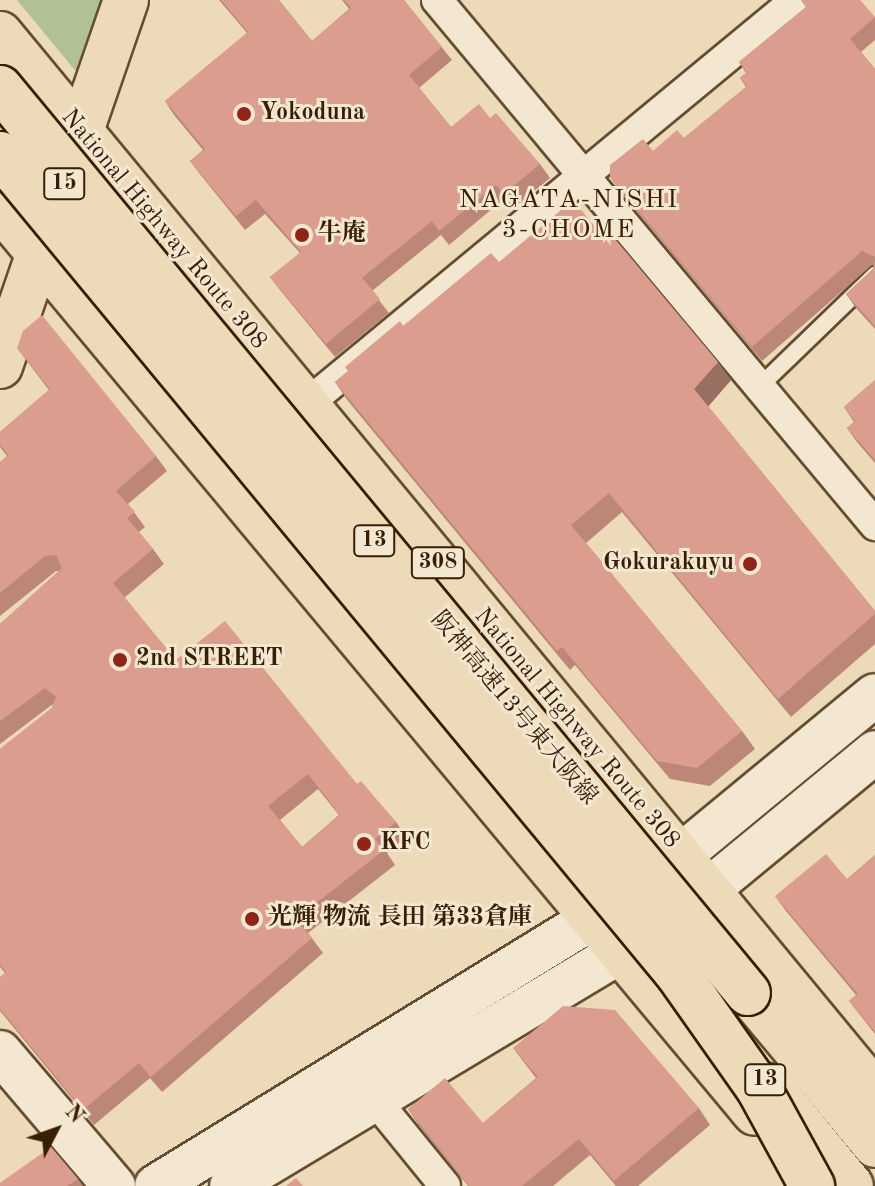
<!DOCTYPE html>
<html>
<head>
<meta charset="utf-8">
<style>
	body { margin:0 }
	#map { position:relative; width:875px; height:1186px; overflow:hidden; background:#ecdab9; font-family:"Old Standard TT","Noto Serif JP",serif }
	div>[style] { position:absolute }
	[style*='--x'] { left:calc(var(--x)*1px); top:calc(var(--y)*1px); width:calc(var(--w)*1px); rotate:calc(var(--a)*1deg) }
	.green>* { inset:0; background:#b1c194 }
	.roads { filter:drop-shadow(2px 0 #654d31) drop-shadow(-2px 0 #654d31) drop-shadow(0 2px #654d31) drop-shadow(0 -2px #654d31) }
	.lane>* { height:16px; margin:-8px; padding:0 8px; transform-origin:8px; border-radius:8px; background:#f3e7d2 }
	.street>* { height:30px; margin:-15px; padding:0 15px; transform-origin:15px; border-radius:15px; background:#f3e7d2 }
	.secondary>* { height:42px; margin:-21px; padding:0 21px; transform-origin:21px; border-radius:21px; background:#f3e7d2 }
	.primary>* { height:44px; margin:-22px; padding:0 22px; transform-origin:22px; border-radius:22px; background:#ecdab9 }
	.highway>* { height:44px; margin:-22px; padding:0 22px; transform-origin:22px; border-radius:22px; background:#ecdab9 }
	.bridges { filter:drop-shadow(2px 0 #381e04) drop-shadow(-2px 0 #381e04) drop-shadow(0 2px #381e04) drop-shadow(0 -2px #381e04) }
	.highway-bridge>* { height:44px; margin:-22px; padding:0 22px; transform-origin:22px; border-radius:22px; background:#ecdab9 }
	.wall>* { inset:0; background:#bc8779 }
	.shaded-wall>* { inset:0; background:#996e63 }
	.building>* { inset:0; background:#db9d8d }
	.dots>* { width:22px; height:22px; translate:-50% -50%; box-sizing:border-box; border:4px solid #f3e7d2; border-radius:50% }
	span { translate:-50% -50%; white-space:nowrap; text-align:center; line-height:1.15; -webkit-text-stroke:6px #f3e7d2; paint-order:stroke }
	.shield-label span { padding:2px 6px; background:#f3e7d2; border:2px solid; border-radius:6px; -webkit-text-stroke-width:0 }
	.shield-label { font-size:22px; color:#381e04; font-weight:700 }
	.poi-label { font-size:24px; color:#381e04; font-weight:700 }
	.left { translate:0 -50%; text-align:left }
	.right { translate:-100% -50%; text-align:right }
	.street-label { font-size:24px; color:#381e04 }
	.neighbourhood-label { font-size:26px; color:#381e04; letter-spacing:2px }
	.north { position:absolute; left:16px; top:1090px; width:80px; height:80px; -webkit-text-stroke:6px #f3e7d2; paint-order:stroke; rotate:49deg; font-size:22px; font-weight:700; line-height:32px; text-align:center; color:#381e04 }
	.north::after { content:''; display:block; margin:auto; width:28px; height:36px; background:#381e04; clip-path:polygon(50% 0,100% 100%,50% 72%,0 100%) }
</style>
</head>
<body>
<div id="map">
	<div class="green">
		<div style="clip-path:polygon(17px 0,115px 0,83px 80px)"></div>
	</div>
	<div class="roads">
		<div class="lane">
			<div style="--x:760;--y:386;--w:160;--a:-44"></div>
		</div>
		<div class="street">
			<div style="--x:437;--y:0;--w:684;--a:50.16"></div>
			<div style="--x:307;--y:404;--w:634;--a:-39.56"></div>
			<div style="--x:363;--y:1085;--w:130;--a:50.9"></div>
		</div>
		<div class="secondary">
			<div style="--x:0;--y:1052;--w:176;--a:49.6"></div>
			<div style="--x:156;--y:1186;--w:513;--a:-31.52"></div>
			<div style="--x:593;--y:918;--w:108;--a:-35.6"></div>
			<div style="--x:681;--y:855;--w:251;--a:-39.5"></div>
			<div style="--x:231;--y:1186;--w:455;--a:-31"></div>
			<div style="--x:621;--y:952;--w:108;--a:-35.6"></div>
			<div style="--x:709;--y:889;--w:215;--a:-39.5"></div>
		</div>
		<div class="primary">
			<div style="--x:0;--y:366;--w:387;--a:-71"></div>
		</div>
		<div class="highway">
			<div style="--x:0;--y:34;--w:1374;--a:50.43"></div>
			<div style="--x:0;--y:207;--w:1179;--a:50.19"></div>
			<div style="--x:748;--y:993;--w:198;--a:50.1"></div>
			<div style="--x:769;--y:1086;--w:129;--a:50.6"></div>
		</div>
	</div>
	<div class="bridges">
		<div class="highway-bridge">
			<div style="--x:0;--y:88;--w:1174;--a:50.43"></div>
			<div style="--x:0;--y:154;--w:1064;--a:50.42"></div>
			<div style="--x:678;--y:974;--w:141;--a:54.8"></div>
			<div style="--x:759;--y:1089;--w:111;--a:61.3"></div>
		</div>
	</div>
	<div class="wall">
		<div style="clip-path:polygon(219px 0,279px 0,312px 41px,349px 9px,342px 0,404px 0,452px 60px,419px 88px,451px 127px,490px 118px,540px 164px,550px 178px,514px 208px,505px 198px,449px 245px,441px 235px,372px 291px,389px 313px,335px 357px,280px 290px,270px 277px,300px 253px,265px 214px,245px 230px,200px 174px,190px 161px,203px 150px,174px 115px,165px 101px,247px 33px)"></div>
		<div style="clip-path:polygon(801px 0,875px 17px,875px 40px,861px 52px,875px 69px,875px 329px,856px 308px,846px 294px,873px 269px,874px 266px,872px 265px,762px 361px,620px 191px,610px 177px,653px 151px,684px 138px,746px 87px,740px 78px,746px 73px,739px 62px,806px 7px)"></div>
		<div style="clip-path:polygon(611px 246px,731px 380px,708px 406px,875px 611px,875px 644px,791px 717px,622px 512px,586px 543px,742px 731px,755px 749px,710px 786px,670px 779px,575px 665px,570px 670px,348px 401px,335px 382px,403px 326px,499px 262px)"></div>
		<div style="clip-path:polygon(evenodd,17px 348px,156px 456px,167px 471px,128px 504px,145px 527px,139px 532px,153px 549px,164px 564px,124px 598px,176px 660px,357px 784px,396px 822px,406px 837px,387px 853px,395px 865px,308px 933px,323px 953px,162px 1092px,150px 1078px,94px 1125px,0 1011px,0 977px,5px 973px,0 967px,0 749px,52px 708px,53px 704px,0 744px,0 624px,59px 571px,56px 571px,0 616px,0 462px,7px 456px,0 447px,0 432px,49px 390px,17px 348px,318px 789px,339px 815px,302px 847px,280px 820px,318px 789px)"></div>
		<div style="clip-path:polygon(875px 380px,875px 463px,857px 442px,847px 428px,854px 422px,844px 407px)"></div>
		<div style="clip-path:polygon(875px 855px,875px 1034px,849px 1001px,856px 995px,786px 911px,775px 896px,847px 879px)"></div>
		<div style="clip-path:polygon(513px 1048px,699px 1108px,710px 1125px,638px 1186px,616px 1186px,590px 1155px,553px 1186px,468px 1186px,419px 1125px,408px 1109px,483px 1123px,536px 1078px)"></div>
		<div style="clip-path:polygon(78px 1179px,83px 1186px,0 1186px)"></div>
	</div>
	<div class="shaded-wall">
		<div style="clip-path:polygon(718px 362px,731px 380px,707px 408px,694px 389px)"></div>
	</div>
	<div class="building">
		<div style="clip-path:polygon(221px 0,279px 0,312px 41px,351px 8px,344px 0,404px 0,442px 47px,409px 75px,451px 127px,479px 104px,490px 118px,496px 113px,540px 164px,504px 194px,496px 185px,439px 231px,432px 221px,362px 278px,380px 299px,326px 344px,270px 277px,301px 252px,256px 200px,236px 216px,190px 161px,205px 149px,165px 101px,248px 32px)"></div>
		<div style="clip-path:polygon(801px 0,860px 0,875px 17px,850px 39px,875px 69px,875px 257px,862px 251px,752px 347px,610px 177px,610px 165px,643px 139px,653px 151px,677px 130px,684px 138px,747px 86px,740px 78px,747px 72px,739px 62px,806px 7px)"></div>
		<div style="clip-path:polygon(573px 200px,611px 246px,610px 233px,718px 362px,694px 389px,875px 611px,875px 614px,778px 699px,609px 493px,571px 525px,742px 731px,697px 768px,657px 761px,562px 647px,557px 651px,335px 382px,348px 371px,345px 367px,400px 321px,403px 326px,491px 253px,499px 262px)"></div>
		<div style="clip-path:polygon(875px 260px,875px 326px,846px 294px,873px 269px)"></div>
		<div style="clip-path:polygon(evenodd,42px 315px,156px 456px,116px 491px,135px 512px,127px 518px,153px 549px,113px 583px,176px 660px,225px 621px,357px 784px,361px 781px,396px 822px,375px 839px,384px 850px,296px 919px,312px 938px,151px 1077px,139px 1063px,83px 1110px,0 1009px,0 977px,6px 972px,0 965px,0 749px,52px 708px,56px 697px,45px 688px,0 721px,0 624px,62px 568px,56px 555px,45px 556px,0 593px,0 462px,8px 455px,0 445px,0 432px,50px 389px,17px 348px,23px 331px,42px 315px,308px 774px,340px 815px,302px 847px,268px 806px,308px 774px)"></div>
		<div style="clip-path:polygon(875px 380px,875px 460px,847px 428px,855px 421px,844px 407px)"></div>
		<div style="clip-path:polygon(826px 854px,847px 879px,875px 855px,875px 1032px,849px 1001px,858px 994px,775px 896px)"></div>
		<div style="clip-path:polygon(563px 1006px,615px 1010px,699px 1108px,614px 1181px,579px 1139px,522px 1186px,469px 1186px,408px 1109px,445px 1078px,483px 1123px,538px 1077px,513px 1048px)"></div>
		<div style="clip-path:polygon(51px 1147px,78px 1179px,67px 1186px,0 1186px,0 1183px)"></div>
		<div style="clip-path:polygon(296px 1178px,303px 1186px,286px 1186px)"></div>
	</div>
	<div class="dots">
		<div style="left:244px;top:114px;background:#8f2418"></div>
		<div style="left:302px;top:235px;background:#8f2418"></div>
		<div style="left:750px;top:564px;background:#8f2418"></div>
		<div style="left:120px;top:660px;background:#8f2418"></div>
		<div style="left:364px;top:844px;background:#8f2418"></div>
		<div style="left:252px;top:919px;background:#8f2418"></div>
	</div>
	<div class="shield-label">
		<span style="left:64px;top:184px">15</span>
		<span style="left:374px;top:541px">13</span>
		<span style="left:438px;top:563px">308</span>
		<span style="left:765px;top:1080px">13</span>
	</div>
	<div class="poi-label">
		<span class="left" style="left:260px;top:114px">Yokoduna</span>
		<span class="left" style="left:318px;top:235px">牛庵</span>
		<span class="right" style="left:734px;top:564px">Gokurakuyu</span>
		<span class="left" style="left:136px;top:660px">2nd STREET</span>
		<span class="left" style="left:380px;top:844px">KFC</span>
		<span class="left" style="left:268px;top:919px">光輝 物流 長田 第33倉庫</span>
	</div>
	<div class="street-label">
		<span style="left:163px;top:230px;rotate:50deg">National Highway Route 308</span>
		<span style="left:513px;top:709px;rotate:50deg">阪神高速13号東大阪線</span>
		<span style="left:576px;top:729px;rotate:50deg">National Highway Route 308</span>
	</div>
	<div class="neighbourhood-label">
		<span style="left:569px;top:216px">NAGATA-NISHI<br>3-CHOME</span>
	</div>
	<div class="north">N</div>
</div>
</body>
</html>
